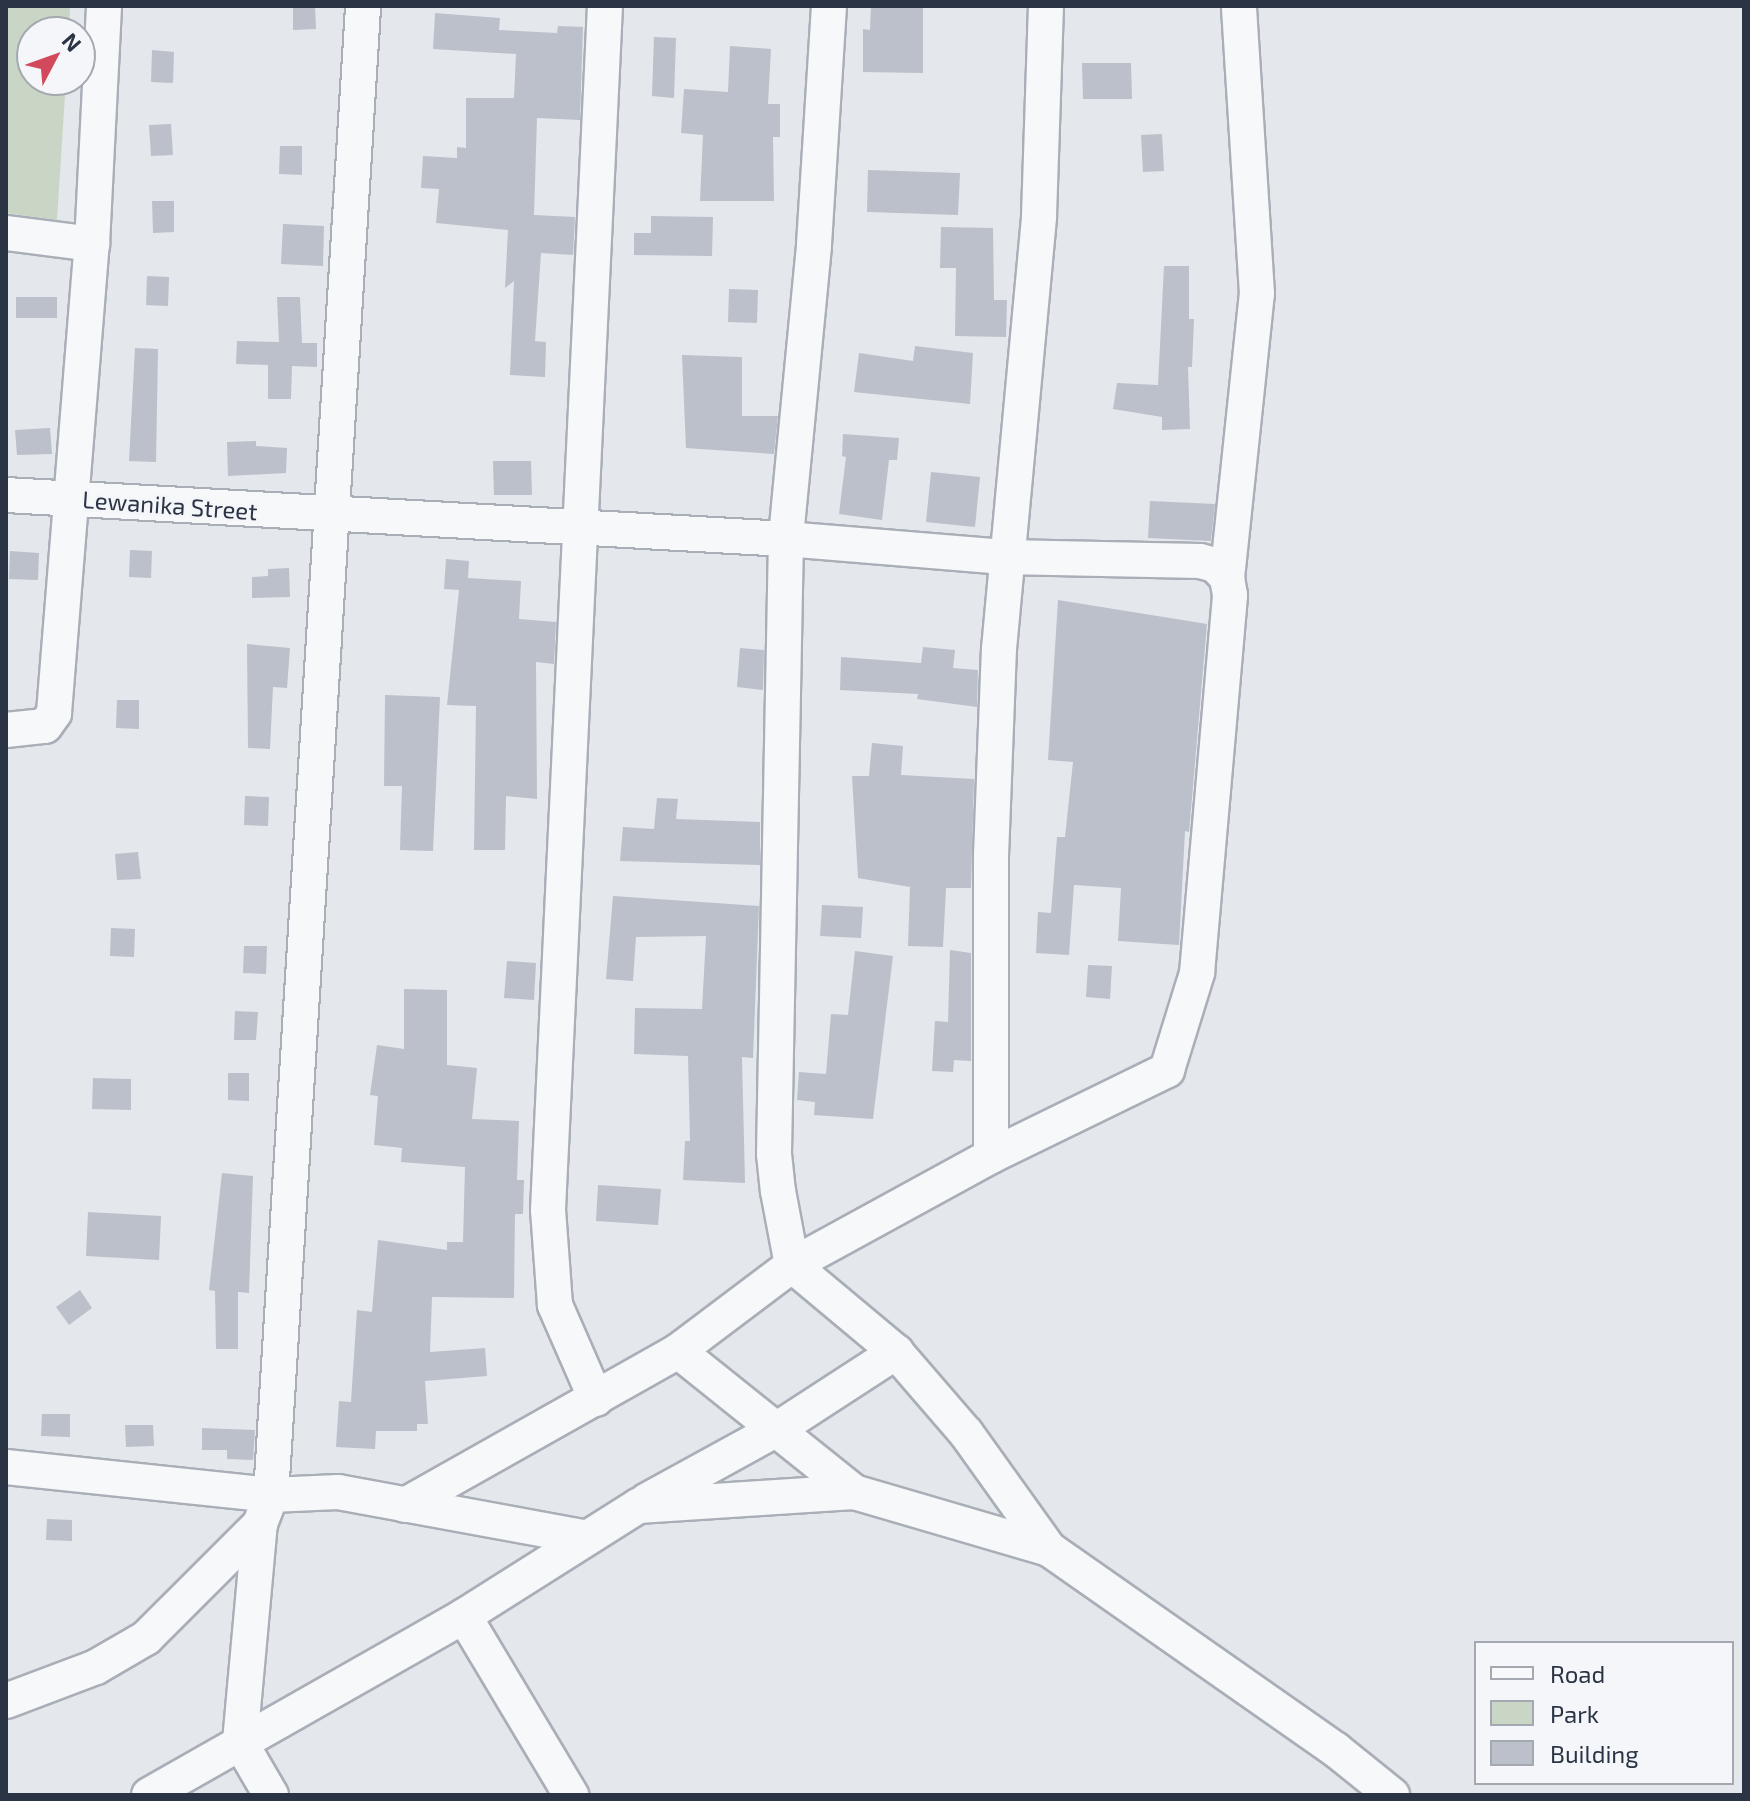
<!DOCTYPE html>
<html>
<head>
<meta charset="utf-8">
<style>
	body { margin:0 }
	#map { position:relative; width:1750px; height:1801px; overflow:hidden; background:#e4e7ec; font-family:"Exo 2",sans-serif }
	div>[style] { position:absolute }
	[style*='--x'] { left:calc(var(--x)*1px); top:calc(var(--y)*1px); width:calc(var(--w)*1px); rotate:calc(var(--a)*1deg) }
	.green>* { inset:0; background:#c9d6c5 }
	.building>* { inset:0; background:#bbc0ca }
	.roads { filter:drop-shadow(2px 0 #a9aeb7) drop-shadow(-2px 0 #a9aeb7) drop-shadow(0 2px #a9aeb7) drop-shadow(0 -2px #a9aeb7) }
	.minor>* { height:34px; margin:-17px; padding:0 17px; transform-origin:17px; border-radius:17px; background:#f7f8fa }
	span { translate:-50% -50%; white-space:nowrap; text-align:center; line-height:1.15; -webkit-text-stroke:6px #f4f6f9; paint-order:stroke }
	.street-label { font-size:24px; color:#2b3445 }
	.frame { position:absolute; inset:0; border:8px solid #2b3445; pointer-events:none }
	.legend { position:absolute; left:1474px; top:1641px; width:260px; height:144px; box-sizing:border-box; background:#f4f6f9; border:2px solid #a4a8b1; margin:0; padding:10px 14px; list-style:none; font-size:24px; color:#2b3445 }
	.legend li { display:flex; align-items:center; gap:16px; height:40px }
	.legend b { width:40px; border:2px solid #a4a8b1 }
	.north { position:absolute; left:16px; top:16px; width:80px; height:80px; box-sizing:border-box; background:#f4f6f9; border:2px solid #a4a8b1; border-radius:50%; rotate:49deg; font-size:22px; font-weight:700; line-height:32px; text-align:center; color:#2b3445 }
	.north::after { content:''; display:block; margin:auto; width:28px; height:36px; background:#d1495b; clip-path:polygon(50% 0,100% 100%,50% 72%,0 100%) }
</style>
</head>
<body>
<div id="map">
	<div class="green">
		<div style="clip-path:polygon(6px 6px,70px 6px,69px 32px,32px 32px,32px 80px,66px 80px,57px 220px,6px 213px)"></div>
	</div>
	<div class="building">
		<div style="clip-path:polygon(293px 6px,315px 6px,316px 29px,293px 30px)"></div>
		<div style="clip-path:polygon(871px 6px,923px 6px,923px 73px,863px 72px,863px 29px,870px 30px)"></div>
		<div style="clip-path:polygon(435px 13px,500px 18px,499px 30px,557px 33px,558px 26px,583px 27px,580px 120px,537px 118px,534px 215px,575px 217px,573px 255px,541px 253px,535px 341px,546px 342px,545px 377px,510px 375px,514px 281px,505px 288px,508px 230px,436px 223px,439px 189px,421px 188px,423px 156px,457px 158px,457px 147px,466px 148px,466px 98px,514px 98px,516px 54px,433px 49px)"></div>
		<div style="clip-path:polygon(654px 37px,676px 38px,674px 98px,652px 96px)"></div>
		<div style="clip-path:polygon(730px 46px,771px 49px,768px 104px,780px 104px,780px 137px,773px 137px,774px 201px,700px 201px,703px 135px,681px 133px,684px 89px,728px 92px)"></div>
		<div style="clip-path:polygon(152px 50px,174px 52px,173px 83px,151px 82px)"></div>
		<div style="clip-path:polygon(1082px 63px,1131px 63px,1132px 99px,1083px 99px)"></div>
		<div style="clip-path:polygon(171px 124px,173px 155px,151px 156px,149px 125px)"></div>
		<div style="clip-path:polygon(1162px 134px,1164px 171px,1143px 172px,1141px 135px)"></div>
		<div style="clip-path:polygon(280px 146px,302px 146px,302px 175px,279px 174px)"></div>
		<div style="clip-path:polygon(868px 170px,960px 173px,958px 215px,867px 212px)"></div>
		<div style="clip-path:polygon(152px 201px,174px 201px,174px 232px,153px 233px)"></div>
		<div style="clip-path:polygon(651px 216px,713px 217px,712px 256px,634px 255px,634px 233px,651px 233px)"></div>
		<div style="clip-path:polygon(283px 224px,324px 226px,323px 266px,281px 264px)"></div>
		<div style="clip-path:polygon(941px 227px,993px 228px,994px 300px,1007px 300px,1006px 337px,955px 336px,956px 268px,940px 268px)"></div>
		<div style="clip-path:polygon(1164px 266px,1189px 266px,1189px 319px,1194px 319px,1192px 367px,1188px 367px,1190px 429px,1162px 430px,1162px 417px,1113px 409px,1117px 383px,1158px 385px)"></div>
		<div style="clip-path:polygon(147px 276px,169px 277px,168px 306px,146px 305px)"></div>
		<div style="clip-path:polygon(729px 289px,758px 290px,757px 323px,728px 322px)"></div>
		<div style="clip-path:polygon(16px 297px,57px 297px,57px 318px,16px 318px)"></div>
		<div style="clip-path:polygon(277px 297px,300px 297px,302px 343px,317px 343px,317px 367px,292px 366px,291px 399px,268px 399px,268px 365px,236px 364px,237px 341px,279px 342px)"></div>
		<div style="clip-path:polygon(915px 346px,973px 353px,970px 404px,854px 392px,859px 353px,913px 361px)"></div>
		<div style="clip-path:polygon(135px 348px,158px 349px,156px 462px,129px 461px)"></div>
		<div style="clip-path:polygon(682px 355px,742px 357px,742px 416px,778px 416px,774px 454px,686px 448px)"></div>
		<div style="clip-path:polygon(50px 428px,52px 454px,17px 455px,15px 430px)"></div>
		<div style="clip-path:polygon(843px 434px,899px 438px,897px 460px,889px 460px,882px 520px,839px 514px,846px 457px,842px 456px)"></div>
		<div style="clip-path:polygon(256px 441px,256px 446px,287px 448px,286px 473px,228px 476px,227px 442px)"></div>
		<div style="clip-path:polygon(493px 461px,531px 461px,532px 495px,494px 495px)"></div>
		<div style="clip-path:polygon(931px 472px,980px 477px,975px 527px,926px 522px)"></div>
		<div style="clip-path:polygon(1150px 501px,1215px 504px,1211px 541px,1148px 538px)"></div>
		<div style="clip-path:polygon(130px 550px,152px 551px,151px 578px,129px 577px)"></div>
		<div style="clip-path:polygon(10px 551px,39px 553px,38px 580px,9px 579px)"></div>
		<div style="clip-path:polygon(446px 559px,469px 561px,468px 578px,521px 581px,519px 619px,556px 622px,554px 664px,536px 662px,537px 799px,506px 796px,505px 850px,474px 850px,476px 706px,447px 705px,459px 590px,444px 589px)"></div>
		<div style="clip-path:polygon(289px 568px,290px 597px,252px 598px,252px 577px,268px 576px,268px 569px)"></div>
		<div style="clip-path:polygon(1058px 600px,1207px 624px,1189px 832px,1185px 831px,1179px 945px,1118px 941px,1121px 888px,1074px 885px,1069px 955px,1036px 953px,1038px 912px,1051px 913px,1057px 837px,1065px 837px,1073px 762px,1048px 760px)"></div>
		<div style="clip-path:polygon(247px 644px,290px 648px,287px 688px,273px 687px,270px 749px,248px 748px)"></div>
		<div style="clip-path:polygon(923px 647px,955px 650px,953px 668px,978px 670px,977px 707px,917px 699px,918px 694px,840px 690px,841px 657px,921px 663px)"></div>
		<div style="clip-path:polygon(740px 648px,764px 650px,763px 690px,737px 687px)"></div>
		<div style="clip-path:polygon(385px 695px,440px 697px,433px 851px,400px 850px,402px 786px,384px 786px)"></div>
		<div style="clip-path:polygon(117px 700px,139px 700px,139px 729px,116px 728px)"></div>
		<div style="clip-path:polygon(872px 743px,903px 746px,901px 775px,974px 779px,971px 888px,946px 888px,943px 947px,908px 946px,910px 887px,858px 878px,852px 776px,869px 776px)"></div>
		<div style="clip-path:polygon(245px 796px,269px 797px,268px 826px,244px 825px)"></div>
		<div style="clip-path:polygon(657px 798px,678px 799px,676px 819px,760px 822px,760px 865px,620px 861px,623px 827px,654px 829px)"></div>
		<div style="clip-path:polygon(138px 852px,141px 879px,117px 880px,115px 854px)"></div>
		<div style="clip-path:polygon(613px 896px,759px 906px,753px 1058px,742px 1057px,745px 1183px,683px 1180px,685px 1141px,690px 1141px,688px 1056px,634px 1054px,635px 1008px,702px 1009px,706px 936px,636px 937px,633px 981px,606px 979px)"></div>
		<div style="clip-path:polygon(822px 905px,863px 907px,861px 938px,820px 936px)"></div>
		<div style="clip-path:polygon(111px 928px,135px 929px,134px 957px,110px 956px)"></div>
		<div style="clip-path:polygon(244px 946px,267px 946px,266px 974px,243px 973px)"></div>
		<div style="clip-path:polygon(950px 950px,971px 953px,971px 1061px,954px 1060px,953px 1072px,932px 1071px,935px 1021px,948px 1022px)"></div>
		<div style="clip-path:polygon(855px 951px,893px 956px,873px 1119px,814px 1115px,815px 1102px,797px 1100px,799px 1072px,826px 1074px,831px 1014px,848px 1015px)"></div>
		<div style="clip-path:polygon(507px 961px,536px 963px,534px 1000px,504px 998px)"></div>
		<div style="clip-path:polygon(1088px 965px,1112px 966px,1110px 999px,1086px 997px)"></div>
		<div style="clip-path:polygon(404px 989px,447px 990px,447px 1065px,477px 1068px,472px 1119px,519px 1121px,517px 1180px,524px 1180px,523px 1214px,515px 1214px,514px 1298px,432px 1297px,430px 1352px,485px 1348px,487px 1376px,425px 1381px,428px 1424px,417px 1424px,417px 1431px,376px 1431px,375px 1449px,336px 1447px,339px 1401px,351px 1402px,357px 1310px,372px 1312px,378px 1240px,447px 1250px,447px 1242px,463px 1242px,465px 1167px,401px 1162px,402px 1148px,374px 1145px,378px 1096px,370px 1095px,377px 1045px,404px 1049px)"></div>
		<div style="clip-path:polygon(235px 1011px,258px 1012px,256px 1040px,234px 1040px)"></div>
		<div style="clip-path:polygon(228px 1073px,249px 1073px,249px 1101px,228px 1100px)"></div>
		<div style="clip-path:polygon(93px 1078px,131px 1079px,131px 1110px,92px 1109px)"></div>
		<div style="clip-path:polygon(222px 1173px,253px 1176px,249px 1293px,238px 1292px,238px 1349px,216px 1349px,215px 1291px,209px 1290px)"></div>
		<div style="clip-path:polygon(598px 1185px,661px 1189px,658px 1225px,596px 1221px)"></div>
		<div style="clip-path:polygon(88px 1212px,161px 1216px,159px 1260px,86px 1256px)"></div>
		<div style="clip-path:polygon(80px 1290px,92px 1308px,69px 1325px,56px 1307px)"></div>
		<div style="clip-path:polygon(42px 1414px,70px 1414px,70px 1437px,41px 1436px)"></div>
		<div style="clip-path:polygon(125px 1425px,153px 1425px,154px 1446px,126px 1447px)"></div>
		<div style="clip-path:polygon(202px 1428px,255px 1430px,253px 1460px,227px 1459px,227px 1450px,202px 1450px)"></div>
		<div style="clip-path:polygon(47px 1519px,72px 1520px,72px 1541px,46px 1540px)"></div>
	</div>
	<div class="roads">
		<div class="minor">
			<div style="--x:829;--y:6;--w:240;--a:93.6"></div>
			<div style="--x:814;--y:246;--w:294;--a:95.5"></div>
			<div style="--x:786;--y:539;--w:615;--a:91.12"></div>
			<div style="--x:774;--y:1154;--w:37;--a:84"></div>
			<div style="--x:778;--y:1191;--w:75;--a:79.3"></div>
			<div style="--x:792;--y:1265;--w:136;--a:39.9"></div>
			<div style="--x:896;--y:1352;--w:107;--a:49.2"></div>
			<div style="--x:966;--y:1433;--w:143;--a:54.4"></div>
			<div style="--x:6;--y:233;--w:87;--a:7.3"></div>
			<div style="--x:6;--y:495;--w:781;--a:3.23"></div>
			<div style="--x:786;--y:539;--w:219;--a:4.7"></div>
			<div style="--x:1004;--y:557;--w:196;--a:1.2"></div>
			<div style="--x:1200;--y:561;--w:16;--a:15"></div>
			<div style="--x:1215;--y:565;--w:18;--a:47"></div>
			<div style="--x:6;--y:730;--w:39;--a:-6"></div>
			<div style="--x:45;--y:726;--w:16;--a:-55"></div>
			<div style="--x:54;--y:713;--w:471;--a:-85.4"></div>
			<div style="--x:92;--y:244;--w:238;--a:-87.1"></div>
			<div style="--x:991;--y:1156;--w:300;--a:-90"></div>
			<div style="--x:991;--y:856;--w:207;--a:-87.8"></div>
			<div style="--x:999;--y:649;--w:435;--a:-84.7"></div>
			<div style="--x:1039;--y:216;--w:210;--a:-88.1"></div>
			<div style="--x:678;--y:1351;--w:226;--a:38.7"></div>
			<div style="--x:596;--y:1399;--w:103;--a:-113.6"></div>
			<div style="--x:555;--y:1305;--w:95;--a:-94.2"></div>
			<div style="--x:548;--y:1210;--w:1205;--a:-87.29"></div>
			<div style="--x:6;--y:1467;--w:266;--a:6"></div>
			<div style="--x:271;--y:1495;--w:67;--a:-2.6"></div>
			<div style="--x:338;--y:1492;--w:250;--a:10.4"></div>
			<div style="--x:646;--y:1501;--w:152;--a:-28.8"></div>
			<div style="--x:779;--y:1428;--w:140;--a:-33"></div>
			<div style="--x:405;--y:1505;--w:313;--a:-29.4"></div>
			<div style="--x:678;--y:1351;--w:143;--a:-37"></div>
			<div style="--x:792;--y:1265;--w:227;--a:-28.7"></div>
			<div style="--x:991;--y:1156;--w:196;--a:-26"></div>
			<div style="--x:1167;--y:1070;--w:102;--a:-72.8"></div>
			<div style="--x:1197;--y:973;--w:379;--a:-85"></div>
			<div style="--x:1230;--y:595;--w:17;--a:-100"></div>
			<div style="--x:1227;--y:578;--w:286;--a:-84"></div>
			<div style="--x:1257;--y:294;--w:289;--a:-93.6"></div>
			<div style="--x:464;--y:1616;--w:209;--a:59.1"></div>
			<div style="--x:6;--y:1701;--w:96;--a:-20.7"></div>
			<div style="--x:96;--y:1667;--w:58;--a:-30.1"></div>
			<div style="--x:146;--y:1638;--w:161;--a:-45"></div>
			<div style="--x:149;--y:1795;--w:362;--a:-29.6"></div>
			<div style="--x:464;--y:1616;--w:206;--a:-32.3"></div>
			<div style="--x:638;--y:1506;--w:216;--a:-3.7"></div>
			<div style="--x:854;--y:1492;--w:203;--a:16.3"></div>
			<div style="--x:1049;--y:1549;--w:350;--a:35"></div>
			<div style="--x:1336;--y:1750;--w:72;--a:38.8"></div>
			<div style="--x:271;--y:1795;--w:61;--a:-120.3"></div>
			<div style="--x:240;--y:1742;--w:219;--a:-84.8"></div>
			<div style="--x:260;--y:1524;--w:31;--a:-69"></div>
			<div style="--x:271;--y:1495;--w:1492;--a:-86.46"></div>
		</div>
	</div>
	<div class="street-label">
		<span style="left:170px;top:505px;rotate:4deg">Lewanika Street</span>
	</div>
	<div class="frame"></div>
	<ul class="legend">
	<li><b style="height:10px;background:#f7f8fa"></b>Road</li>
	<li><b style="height:22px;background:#c9d6c5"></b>Park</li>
	<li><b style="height:22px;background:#bbc0ca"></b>Building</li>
	</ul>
	<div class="north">N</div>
</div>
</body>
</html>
